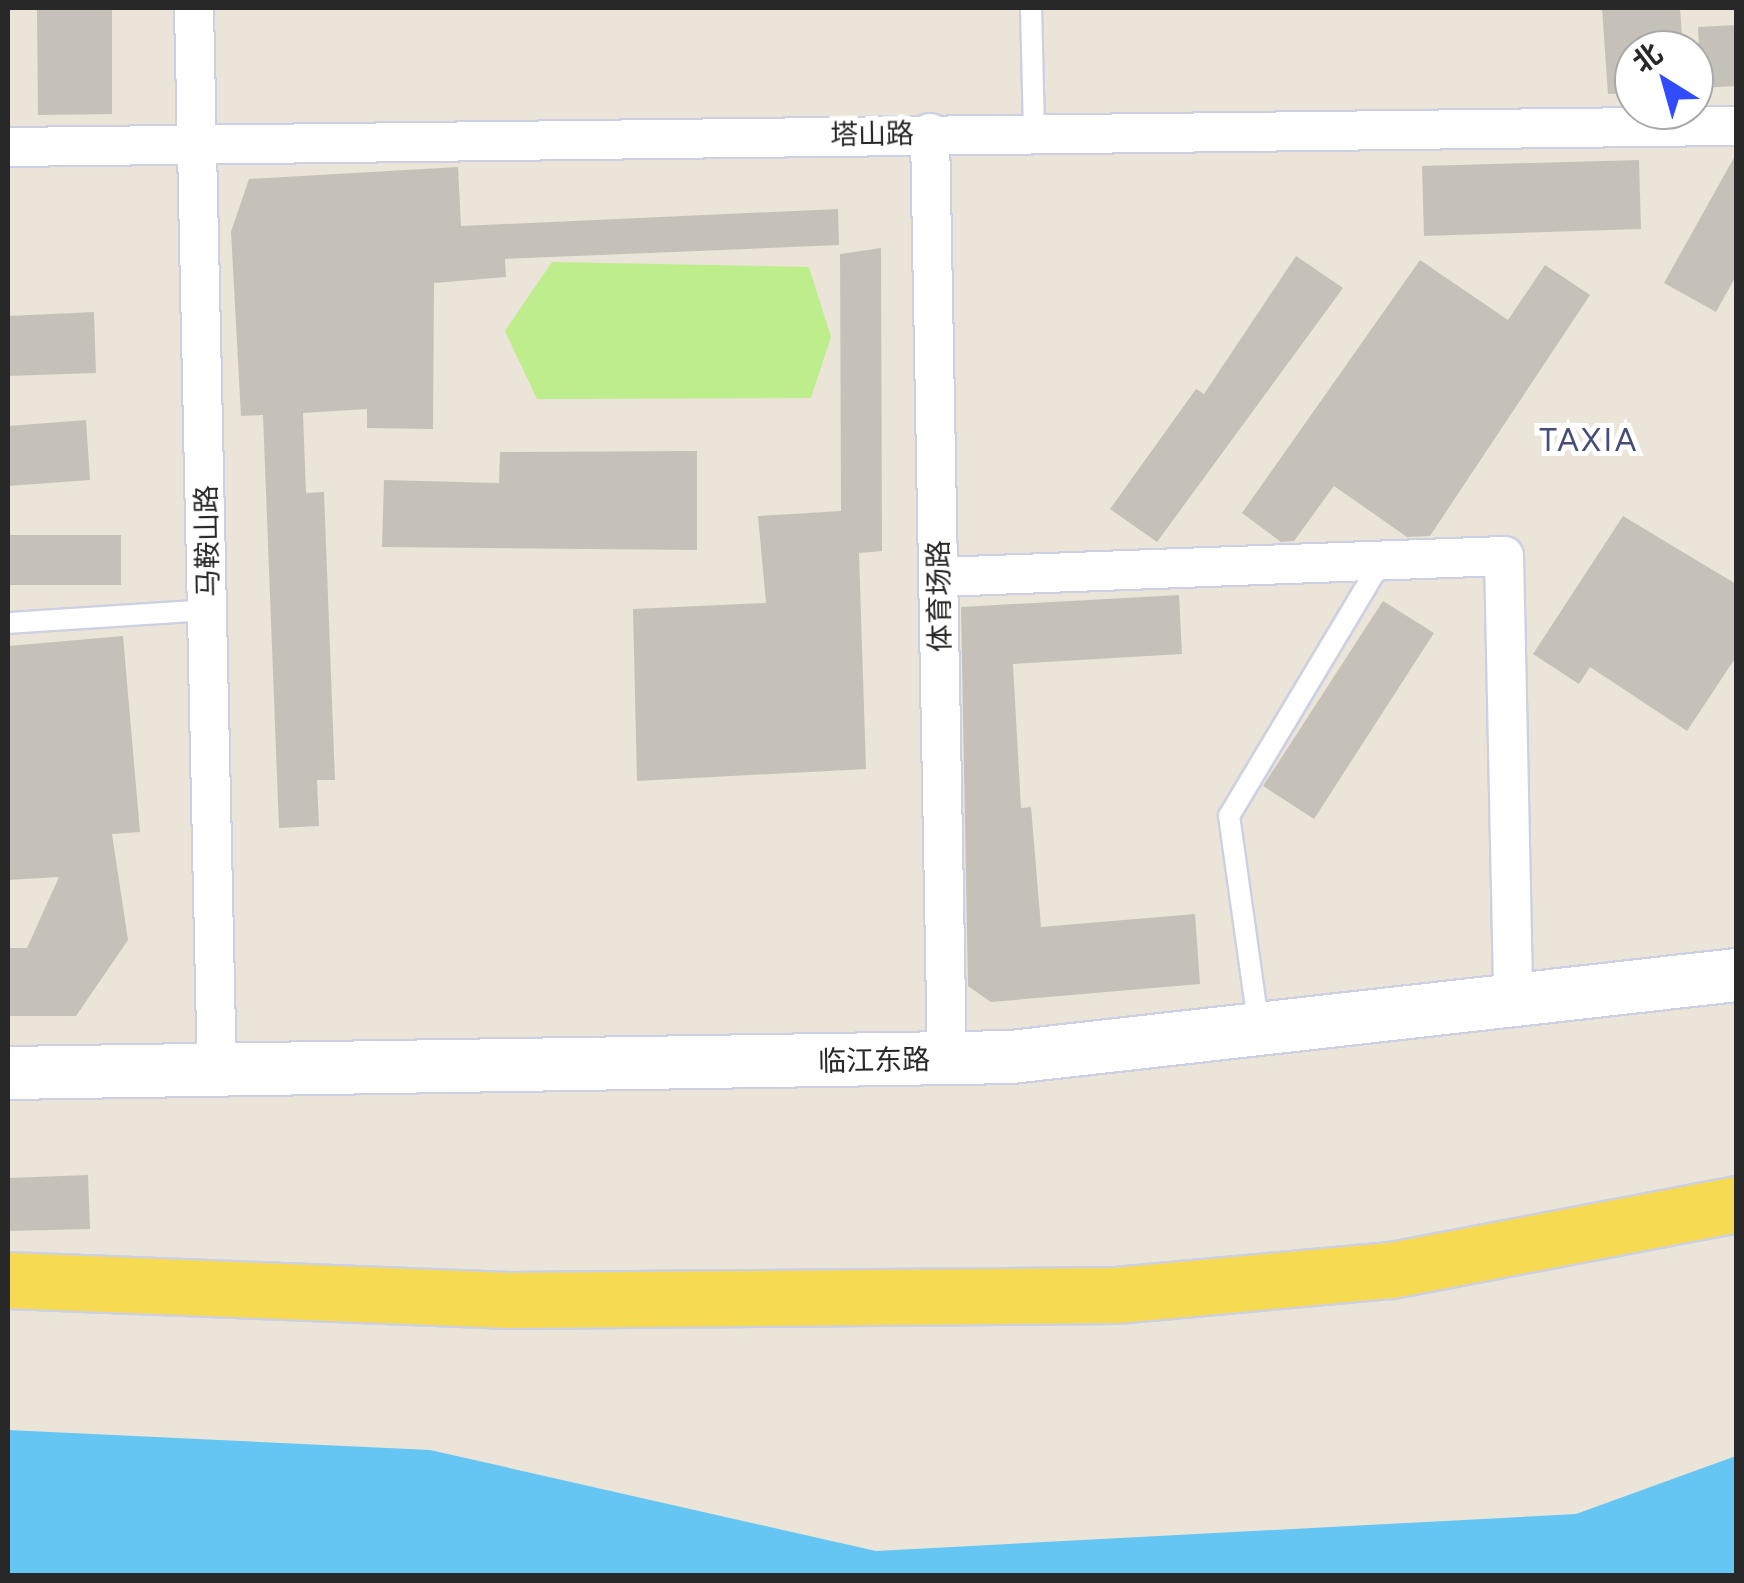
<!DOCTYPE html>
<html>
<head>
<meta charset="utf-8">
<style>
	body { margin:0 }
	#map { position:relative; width:1744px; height:1583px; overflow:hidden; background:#ebe4d8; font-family:Figtree,"Noto Sans SC",sans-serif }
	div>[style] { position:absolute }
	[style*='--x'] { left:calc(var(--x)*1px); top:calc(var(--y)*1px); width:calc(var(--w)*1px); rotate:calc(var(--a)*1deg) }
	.pitch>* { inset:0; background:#beed8c }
	.water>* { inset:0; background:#65c5f3 }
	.building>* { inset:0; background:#c6c1b8 }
	.roads { filter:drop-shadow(2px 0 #cdd0e2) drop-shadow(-2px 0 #cdd0e2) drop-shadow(0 2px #cdd0e2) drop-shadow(0 -2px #cdd0e2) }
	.lane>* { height:20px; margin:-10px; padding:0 10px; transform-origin:10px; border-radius:10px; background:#fff }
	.street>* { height:38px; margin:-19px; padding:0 19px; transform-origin:19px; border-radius:19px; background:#fff }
	.secondary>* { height:52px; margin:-26px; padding:0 26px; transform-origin:26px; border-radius:26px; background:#fff }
	.primary>* { height:55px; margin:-27.5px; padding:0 27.5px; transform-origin:27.5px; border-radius:27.5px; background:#f6da52 }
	span { translate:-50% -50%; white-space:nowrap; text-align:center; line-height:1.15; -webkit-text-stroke:10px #fff; paint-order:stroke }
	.street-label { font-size:28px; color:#282828 }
	.quarter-label { font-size:32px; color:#474d79; letter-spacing:2.5px }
	.frame { position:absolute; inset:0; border:10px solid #282828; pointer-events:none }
	.north { position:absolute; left:1614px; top:30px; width:100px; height:100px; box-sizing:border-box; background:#fff; border:2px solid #a9a9a9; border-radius:50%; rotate:323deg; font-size:28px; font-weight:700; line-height:40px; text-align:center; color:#282828 }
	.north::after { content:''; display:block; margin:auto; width:35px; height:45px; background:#314bff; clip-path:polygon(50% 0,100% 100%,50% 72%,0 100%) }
</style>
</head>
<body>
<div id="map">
	<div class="pitch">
		<div style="clip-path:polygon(552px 262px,809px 267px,831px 337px,811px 398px,537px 399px,505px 331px)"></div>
	</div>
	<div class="water">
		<div style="clip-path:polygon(8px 1430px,430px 1450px,876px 1551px,1576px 1514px,1736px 1456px,1736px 1575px,8px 1575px)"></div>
	</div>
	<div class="building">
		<div style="clip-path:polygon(37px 8px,112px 8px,112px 114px,38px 115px)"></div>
		<div style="clip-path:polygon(1602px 8px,1680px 8px,1683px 50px,1634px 50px,1634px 93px,1608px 94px)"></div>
		<div style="clip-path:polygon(1736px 25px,1736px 86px,1701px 88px,1698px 27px)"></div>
		<div style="clip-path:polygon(1736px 154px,1736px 276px,1716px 312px,1664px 283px)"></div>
		<div style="clip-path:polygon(1639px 160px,1641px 229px,1424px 236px,1422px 166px)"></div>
		<div style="clip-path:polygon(458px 167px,461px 226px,838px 209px,839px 245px,505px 259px,506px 277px,434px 283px,433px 429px,367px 428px,367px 409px,303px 413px,306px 493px,324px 492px,335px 780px,317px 780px,319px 826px,279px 828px,263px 415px,241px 416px,231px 232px,249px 179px)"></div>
		<div style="clip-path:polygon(881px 248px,882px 551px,859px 553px,866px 769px,637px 781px,633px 609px,766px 603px,758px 516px,841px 511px,840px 254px)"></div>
		<div style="clip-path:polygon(1296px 256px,1343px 288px,1157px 542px,1110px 509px,1196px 389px,1204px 394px)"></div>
		<div style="clip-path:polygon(1420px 260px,1508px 320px,1545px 265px,1590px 295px,1430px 536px,1407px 537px,1334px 486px,1294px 541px,1281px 542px,1242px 513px)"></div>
		<div style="clip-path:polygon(94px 312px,96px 373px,8px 376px,8px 316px)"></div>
		<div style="clip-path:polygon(86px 420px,90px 480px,8px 486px,8px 426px)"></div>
		<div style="clip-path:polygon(697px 451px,697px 550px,382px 547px,384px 480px,499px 483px,500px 452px)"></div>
		<div style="clip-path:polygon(1623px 516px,1736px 584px,1736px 657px,1687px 731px,1590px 667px,1579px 684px,1533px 654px)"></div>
		<div style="clip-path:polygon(8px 535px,121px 535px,121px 585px,8px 585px)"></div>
		<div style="clip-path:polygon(1179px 595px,1182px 654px,1013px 664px,1021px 808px,1031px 807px,1041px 927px,1195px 914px,1200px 984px,991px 1002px,968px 986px,961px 607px)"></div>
		<div style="clip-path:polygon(1383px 601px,1434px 633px,1314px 819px,1263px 786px)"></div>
		<div style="clip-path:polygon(123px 636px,140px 832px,112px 834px,128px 940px,76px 1016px,8px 1016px,8px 948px,27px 948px,59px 877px,8px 880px,8px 646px)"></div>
		<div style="clip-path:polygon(88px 1175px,90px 1229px,8px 1231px,8px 1178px)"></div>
	</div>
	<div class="roads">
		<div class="lane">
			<div style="--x:1031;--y:8;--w:124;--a:88.6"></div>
			<div style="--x:8;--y:623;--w:201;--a:-3.7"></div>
			<div style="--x:1259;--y:1029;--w:215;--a:-98"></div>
			<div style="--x:1229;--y:816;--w:298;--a:-59.1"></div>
		</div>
		<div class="street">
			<div style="--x:194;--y:8;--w:1067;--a:88.77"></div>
			<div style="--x:930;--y:133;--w:926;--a:88.95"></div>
			<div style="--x:8;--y:147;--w:1728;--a:-0.7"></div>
			<div style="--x:939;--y:577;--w:565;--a:-2.13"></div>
			<div style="--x:1504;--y:556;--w:444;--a:88.8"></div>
		</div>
		<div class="secondary">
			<div style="--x:8;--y:1073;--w:1003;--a:-0.91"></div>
			<div style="--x:1011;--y:1057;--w:730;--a:-6.45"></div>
		</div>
		<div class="primary">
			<div style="--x:8;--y:1280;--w:500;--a:2.29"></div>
			<div style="--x:508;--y:1300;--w:608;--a:-0.47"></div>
			<div style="--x:1116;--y:1295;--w:276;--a:-5.2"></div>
			<div style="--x:1391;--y:1270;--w:351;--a:-10.8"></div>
		</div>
	</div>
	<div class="street-label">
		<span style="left:872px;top:134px;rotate:-1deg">塔山路</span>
		<span style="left:207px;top:541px;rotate:-91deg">马鞍山路</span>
		<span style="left:939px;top:596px;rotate:-91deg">体育场路</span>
		<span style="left:874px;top:1060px;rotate:-1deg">临江东路</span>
	</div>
	<div class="quarter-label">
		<span style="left:1589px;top:440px">TAXIA</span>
	</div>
	<div class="frame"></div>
	<div class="north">北</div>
</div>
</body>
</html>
